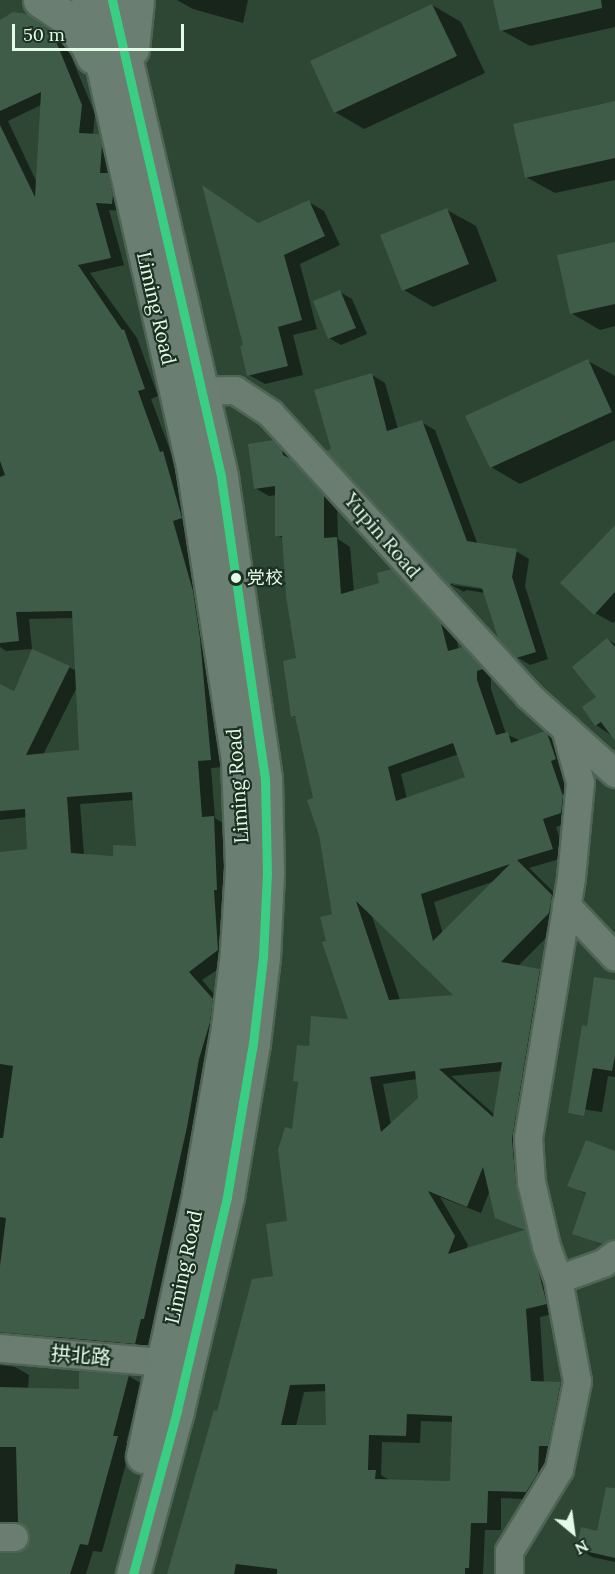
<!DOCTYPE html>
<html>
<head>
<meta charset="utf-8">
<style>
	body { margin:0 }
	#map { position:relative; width:615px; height:1574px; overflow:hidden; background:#2e4634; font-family:Lora,"Noto Sans SC",serif }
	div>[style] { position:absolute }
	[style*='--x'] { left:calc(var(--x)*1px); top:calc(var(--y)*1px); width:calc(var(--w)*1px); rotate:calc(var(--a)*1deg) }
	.shadow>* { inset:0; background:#0007 }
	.building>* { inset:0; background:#3f5c48 }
	.roads { filter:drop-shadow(2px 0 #4f6454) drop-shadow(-2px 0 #4f6454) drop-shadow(0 2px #4f6454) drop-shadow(0 -2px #4f6454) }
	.street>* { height:27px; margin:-13.5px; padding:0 13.5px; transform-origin:13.5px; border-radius:13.5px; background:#6a7d70 }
	.secondary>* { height:33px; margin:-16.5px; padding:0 16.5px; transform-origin:16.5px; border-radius:16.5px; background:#6a7f72 }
	.bus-1>* { height:9px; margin:-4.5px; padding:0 4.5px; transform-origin:4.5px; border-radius:4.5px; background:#3ace82 }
	.dots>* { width:16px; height:16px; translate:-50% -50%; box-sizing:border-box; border:3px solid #1d3022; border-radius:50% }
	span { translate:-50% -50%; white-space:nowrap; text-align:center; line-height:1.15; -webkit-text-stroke:4.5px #1d3022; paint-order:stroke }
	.bus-label { font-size:18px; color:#e3fbe7 }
	.left { translate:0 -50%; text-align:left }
	.street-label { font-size:20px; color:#e3fbe7 }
	.north { position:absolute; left:543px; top:1502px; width:60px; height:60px; -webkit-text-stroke:4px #1d3022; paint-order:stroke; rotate:151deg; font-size:16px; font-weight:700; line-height:24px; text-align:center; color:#e3fbe7 }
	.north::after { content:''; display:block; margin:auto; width:21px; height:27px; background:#e3fbe7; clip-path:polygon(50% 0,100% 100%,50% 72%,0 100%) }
	.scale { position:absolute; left:12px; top:24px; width:172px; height:27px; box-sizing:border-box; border:3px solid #e3fbe7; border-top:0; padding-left:8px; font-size:18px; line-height:21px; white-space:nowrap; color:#e3fbe7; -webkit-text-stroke:4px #1d3022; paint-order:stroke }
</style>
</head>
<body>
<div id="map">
	<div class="shadow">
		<div style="clip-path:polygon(177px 0,248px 0,243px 23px,193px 9px)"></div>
		<div style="clip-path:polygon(495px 0,615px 0,615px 27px,530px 46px,501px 30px)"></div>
		<div style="clip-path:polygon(432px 5px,461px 22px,485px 73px,364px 129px,335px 112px)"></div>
		<div style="clip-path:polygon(evenodd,27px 15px,66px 44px,95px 114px,93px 135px,113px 144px,126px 211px,109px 210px,124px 265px,90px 273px,137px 338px,158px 396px,151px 399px,173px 458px,177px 460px,195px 526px,186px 528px,206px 600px,224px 767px,211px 768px,215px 818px,228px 826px,232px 960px,202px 980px,226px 1008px,149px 1351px,67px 1344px,53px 1336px,0 1327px,0 854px,29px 850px,27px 817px,0 820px,0 685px,15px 693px,33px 651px,77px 671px,74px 618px,29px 619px,32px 649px,6px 651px,0 647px,0 21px,27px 15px,41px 105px,37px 183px,8px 121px,41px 105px,27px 15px,77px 687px,81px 751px,43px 755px,77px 687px,27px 15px,134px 800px,137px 848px,114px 858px,84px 855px,80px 804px,134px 800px)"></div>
		<div style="clip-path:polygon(615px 103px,615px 180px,555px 193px,526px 177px)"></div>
		<div style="clip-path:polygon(309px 202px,324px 211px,340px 245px,300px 264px,317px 329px,293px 335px,303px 375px,265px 384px,249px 375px,245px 346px,259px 224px)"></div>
		<div style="clip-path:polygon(447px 210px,476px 226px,497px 281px,433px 307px,404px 290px)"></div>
		<div style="clip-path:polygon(615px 243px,615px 326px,600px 330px,571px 313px)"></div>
		<div style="clip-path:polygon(340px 292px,352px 299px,367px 334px,341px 345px,329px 338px)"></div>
		<div style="clip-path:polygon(588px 361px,615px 376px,615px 440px,520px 484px,491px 467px)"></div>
		<div style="clip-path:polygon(evenodd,372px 375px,385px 383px,398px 429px,421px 422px,435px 430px,478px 545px,516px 551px,529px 559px,525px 586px,548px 659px,530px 665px,517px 657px,485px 593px,466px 590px,464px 592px,450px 584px,333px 450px,372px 375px,450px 581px,489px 587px,489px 590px,453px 585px,450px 581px)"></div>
		<div style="clip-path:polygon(evenodd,273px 441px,287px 450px,295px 459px,296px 464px,305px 469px,337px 504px,338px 539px,350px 547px,354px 592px,381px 585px,391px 571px,406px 579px,455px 633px,459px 650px,463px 649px,477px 657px,495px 677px,491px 678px,491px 689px,506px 734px,521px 741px,545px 733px,559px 741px,575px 820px,556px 827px,566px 857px,529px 868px,566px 904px,563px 921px,518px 966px,539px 971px,553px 979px,532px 1104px,512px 1101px,502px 1071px,451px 1076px,495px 1115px,516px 1114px,530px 1122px,560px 1312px,540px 1317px,544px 1383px,560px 1383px,574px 1391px,540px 1500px,501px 1498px,501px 1530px,485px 1530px,483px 1574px,168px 1574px,218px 1413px,275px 1278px,288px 1222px,299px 1083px,295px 1080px,310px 1048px,351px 1020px,328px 942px,334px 915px,315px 799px,297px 718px,293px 716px,298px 660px,284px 539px,277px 535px,276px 495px,269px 496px,255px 488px,273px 441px,459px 754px,467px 778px,407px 799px,401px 774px,459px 754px,273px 441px,495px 881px,443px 934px,434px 902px,495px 881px,273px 441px,371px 913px,456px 996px,400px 1000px,371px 913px,273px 441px,417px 1079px,419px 1098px,391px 1125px,383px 1084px,417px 1079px,273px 441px,490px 1190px,497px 1217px,525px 1231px,466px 1250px,468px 1245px,440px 1197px,481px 1213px,490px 1190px,273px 441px,327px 1391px,327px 1427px,296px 1426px,304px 1392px,327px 1391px,273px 441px,421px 1421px,453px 1422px,451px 1482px,389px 1480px,381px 1475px,382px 1442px,420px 1443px,421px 1421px)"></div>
		<div style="clip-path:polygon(615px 527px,615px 621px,613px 623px,595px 613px)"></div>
		<div style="clip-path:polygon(607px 639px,615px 644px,615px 738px,596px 725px,584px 707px,599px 697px)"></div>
		<div style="clip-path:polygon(615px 982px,615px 1077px,608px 1076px,602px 1112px,587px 1110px,571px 1101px,589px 1028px)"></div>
		<div style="clip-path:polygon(615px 1153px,615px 1250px,574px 1233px,588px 1195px,569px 1185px)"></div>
		<div style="clip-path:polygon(0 1365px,15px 1367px,29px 1375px,28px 1389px,81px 1390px,81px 1372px,129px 1376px,142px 1384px,126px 1443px,131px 1445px,102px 1552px,93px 1551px,86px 1574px,0 1574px,0 1554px,22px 1552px,29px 1546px,31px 1538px,29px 1528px,7px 1530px,0 1541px)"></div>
		<div style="clip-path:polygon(608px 1487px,615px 1489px,615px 1562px,592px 1557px,578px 1548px,598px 1533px)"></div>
	</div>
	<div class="building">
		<div style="clip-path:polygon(493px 0,601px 0,602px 8px,500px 31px)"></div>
		<div style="clip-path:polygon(432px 4px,457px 56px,334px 113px,310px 61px)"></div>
		<div style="clip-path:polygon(evenodd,13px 12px,28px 14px,53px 34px,82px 105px,79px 133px,99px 134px,102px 145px,100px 173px,108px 173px,113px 195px,112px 204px,96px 203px,111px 258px,78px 265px,122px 330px,124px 329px,145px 389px,138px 391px,160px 452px,163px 451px,182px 518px,173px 521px,193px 591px,200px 638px,211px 760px,198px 761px,202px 817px,214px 816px,217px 890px,214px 890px,218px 950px,189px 972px,213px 999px,210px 1022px,199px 1059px,187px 1127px,144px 1319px,141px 1319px,135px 1344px,0 1332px,0 1266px,6px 1218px,0 1217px,0 1138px,3px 1138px,13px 1066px,0 1064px,0 852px,27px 849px,25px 809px,0 811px,0 684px,14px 691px,32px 649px,70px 666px,26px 755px,79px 750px,72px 611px,16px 612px,19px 641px,0 643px,0 477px,5px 475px,0 461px,0 125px,35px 197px,41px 92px,0 111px,0 20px,13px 12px,132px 792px,136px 846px,113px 845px,113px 856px,71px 853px,67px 797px,132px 792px)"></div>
		<div style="clip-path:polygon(615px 101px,615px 158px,525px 178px,513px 124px)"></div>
		<div style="clip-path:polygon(202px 185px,258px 223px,309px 200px,325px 236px,284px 255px,302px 320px,278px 327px,288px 366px,247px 376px,240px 346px,243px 345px)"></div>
		<div style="clip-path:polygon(447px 208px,469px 264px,402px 291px,380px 235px)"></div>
		<div style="clip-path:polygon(615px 242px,615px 304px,570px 314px,557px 255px)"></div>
		<div style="clip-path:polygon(340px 290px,356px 328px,328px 339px,313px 301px)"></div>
		<div style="clip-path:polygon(588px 359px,612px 412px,490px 468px,465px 416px)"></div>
		<div style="clip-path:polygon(372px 373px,387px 431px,422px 420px,467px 541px,517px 549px,512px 577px,536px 652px,516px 658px,498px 638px,482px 588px,452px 583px,449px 586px,326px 451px,331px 449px,314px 390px)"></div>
		<div style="clip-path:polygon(evenodd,273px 440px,282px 449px,283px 455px,291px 459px,324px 495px,324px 538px,337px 537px,341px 594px,379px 583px,377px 573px,392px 569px,441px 623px,448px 651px,463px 647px,483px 669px,477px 671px,477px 680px,496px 735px,508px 732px,511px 743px,545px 731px,547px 733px,556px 759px,551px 761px,563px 796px,561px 813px,543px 819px,553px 849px,517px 860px,552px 895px,549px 913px,501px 962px,540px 969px,512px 1139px,516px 1185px,547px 1304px,526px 1309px,531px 1381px,561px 1382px,548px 1446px,539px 1446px,538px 1473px,526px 1492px,488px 1491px,487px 1523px,471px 1523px,469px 1568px,465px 1568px,465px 1574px,277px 1574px,277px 1569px,236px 1564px,234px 1574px,167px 1574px,214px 1410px,217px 1411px,252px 1279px,273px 1276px,266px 1224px,287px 1221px,278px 1150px,285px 1127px,292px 1129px,298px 1082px,293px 1081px,297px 1045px,309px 1046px,311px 1016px,348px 1019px,322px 942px,326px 941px,320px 917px,332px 914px,319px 835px,307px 800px,313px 798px,295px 716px,291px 717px,283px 661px,296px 658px,286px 596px,282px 536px,275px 536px,275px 486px,254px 489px,248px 444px,273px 440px,453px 743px,465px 777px,396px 801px,388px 767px,453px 743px,273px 440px,510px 864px,433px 941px,421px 894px,510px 864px,273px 440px,356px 901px,453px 995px,389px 1000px,356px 901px,273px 440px,502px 1062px,493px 1117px,439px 1069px,502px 1062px,273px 440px,415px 1071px,418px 1098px,381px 1132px,370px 1077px,415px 1071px,273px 440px,483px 1167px,495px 1218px,524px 1230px,448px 1254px,455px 1236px,428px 1191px,467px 1207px,483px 1167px,273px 440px,325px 1384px,326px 1425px,281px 1425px,290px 1385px,325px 1384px,273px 440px,407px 1414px,452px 1416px,450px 1481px,375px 1479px,376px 1470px,368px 1470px,369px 1435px,406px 1436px,407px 1414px)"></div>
		<div style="clip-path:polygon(615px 525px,615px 592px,594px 615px,560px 583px)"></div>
		<div style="clip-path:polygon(607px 638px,615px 647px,615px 741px,601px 722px,595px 726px,582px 707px,596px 697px,572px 667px)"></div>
		<div style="clip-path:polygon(594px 977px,615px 980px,615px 1056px,612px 1071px,593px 1068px,584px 1116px,568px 1113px,582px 1025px,587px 1026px)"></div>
		<div style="clip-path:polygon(586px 1140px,615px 1151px,615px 1239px,602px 1244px,572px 1234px,586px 1193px,567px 1186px)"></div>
		<div style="clip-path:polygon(79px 1371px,129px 1375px,113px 1436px,118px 1436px,88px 1545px,80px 1544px,70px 1574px,0 1574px,0 1553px,21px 1551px,27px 1545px,30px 1538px,27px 1529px,18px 1522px,16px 1447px,0 1447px,0 1387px,79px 1389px)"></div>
		<div style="clip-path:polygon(606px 1487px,615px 1488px,615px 1558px,576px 1549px,581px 1527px,597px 1531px)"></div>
	</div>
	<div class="roads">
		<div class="street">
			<div style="--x:181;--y:391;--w:54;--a:-1.1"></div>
			<div style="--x:235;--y:390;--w:42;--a:33.3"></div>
			<div style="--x:270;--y:413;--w:382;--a:47.5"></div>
			<div style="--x:528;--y:695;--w:117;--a:41.9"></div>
			<div style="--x:565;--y:728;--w:56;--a:74.5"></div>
			<div style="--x:580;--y:782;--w:96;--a:95.4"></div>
			<div style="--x:571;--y:878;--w:264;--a:99.4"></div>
			<div style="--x:528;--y:1138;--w:44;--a:86.1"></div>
			<div style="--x:531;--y:1182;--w:66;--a:76.8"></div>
			<div style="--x:546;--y:1246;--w:35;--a:70"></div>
			<div style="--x:558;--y:1279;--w:48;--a:-19.6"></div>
			<div style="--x:603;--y:1263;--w:15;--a:-37"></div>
			<div style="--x:566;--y:905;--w:71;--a:46.7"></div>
			<div style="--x:0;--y:1348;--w:163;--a:4.9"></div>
			<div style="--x:0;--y:1537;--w:14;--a:0"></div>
			<div style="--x:509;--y:1574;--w:23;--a:-90"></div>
			<div style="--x:509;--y:1551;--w:96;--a:-58.6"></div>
			<div style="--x:559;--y:1469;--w:90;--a:-78.4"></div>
			<div style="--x:577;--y:1381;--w:104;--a:-100.6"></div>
		</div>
		<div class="secondary">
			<div style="--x:40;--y:0;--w:30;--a:34"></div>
			<div style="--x:65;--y:17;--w:35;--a:51"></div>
			<div style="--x:87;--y:44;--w:14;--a:65"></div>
			<div style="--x:88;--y:0;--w:478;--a:77.3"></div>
			<div style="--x:193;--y:466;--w:298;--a:81.3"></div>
			<div style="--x:238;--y:761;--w:106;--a:87.8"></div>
			<div style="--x:242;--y:867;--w:85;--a:93.4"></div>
			<div style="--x:237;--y:952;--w:77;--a:96.8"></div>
			<div style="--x:228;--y:1028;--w:169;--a:99.9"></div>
			<div style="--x:199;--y:1195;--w:267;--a:102.1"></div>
			<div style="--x:112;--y:0;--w:489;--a:77.1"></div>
			<div style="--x:221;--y:477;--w:305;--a:81.7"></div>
			<div style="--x:265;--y:779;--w:94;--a:88.8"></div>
			<div style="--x:267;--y:873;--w:84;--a:92.7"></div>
			<div style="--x:263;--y:957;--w:87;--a:96.6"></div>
			<div style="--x:253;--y:1043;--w:156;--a:99.6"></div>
			<div style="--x:227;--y:1197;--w:220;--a:103.2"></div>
			<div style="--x:177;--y:1411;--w:169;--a:105.1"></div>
			<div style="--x:132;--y:49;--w:49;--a:-84.2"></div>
		</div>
	</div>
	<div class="bus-1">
		<div style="--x:112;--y:0;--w:489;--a:77.1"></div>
		<div style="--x:221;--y:477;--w:305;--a:81.7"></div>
		<div style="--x:265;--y:779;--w:94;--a:88.8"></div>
		<div style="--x:267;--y:873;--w:84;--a:92.7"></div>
		<div style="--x:263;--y:957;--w:87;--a:96.6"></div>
		<div style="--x:253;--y:1043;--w:156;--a:99.6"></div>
		<div style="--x:227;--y:1197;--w:220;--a:103.2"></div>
		<div style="--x:177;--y:1411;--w:169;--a:105.1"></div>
	</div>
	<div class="dots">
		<div style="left:236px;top:578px;background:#e3fbe7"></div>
	</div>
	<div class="bus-label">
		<span class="left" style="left:247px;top:578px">党校</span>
	</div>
	<div class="street-label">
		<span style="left:157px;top:308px;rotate:77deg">Liming Road</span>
		<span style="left:383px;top:535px;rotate:49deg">Yupin Road</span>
		<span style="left:237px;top:786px;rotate:-94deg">Liming Road</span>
		<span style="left:183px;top:1267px;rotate:-78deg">Liming Road</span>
		<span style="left:81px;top:1355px;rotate:5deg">拱北路</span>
	</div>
	<div class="north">N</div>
	<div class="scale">50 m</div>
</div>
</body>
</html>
